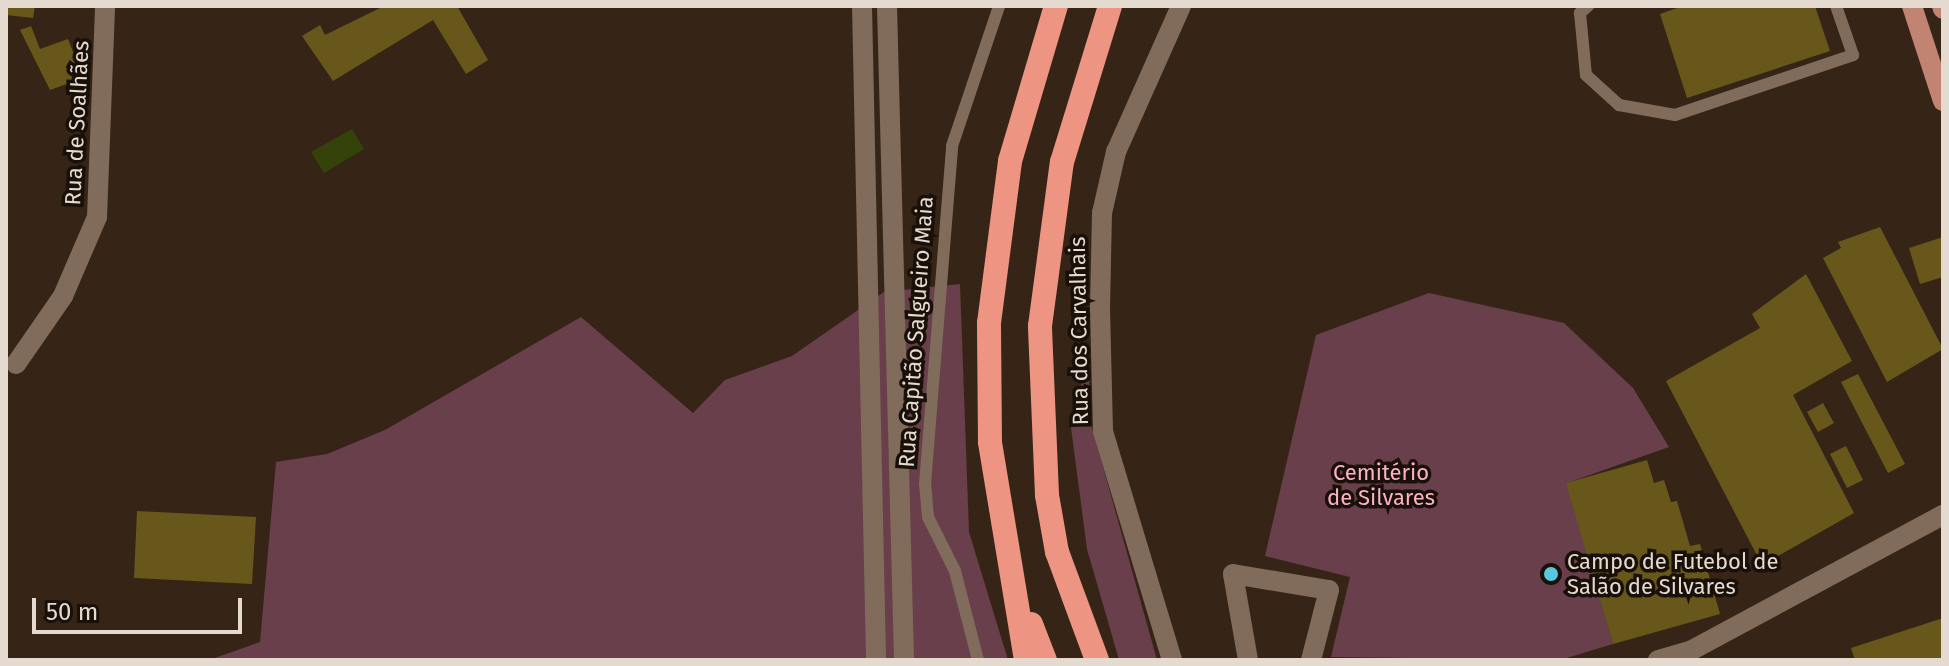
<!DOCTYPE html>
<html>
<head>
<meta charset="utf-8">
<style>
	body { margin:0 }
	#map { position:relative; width:1949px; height:666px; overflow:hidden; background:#362516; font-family:"Fira Sans",sans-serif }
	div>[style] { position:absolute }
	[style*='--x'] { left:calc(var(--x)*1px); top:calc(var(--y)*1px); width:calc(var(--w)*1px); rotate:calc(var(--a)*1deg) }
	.green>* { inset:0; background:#693f4b }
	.water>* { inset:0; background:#35430a }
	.building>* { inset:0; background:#68571b }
	.service>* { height:12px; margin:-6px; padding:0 6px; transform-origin:6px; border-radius:6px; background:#816c5b }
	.minor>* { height:20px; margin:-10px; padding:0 10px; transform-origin:10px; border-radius:10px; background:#816c5b }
	.primary>* { height:20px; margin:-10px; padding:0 10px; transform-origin:10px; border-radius:10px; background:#c28472 }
	.motorway>* { height:24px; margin:-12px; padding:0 12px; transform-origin:12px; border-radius:12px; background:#ed9482 }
	.dots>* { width:22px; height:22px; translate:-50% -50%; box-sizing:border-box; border:4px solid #181009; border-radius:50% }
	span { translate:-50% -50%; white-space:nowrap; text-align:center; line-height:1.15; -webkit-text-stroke:7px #181009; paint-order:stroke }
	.street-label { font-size:22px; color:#e5dad0 }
	.park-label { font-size:22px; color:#fbb2c5 }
	.poi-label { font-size:22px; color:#e5dad0 }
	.left { translate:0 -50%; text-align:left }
	.frame { position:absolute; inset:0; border:8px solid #e5dad0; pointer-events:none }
	.scale { position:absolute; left:32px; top:598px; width:210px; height:36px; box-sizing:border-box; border:4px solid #e5dad0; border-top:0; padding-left:10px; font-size:24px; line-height:28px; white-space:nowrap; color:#e5dad0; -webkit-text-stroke:6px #181009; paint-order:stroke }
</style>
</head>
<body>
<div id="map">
	<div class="green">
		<div style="clip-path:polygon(960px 284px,969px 532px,1008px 660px,209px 660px,260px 642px,276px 462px,327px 454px,385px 430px,581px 317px,693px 413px,725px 380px,792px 356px,884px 292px)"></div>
		<div style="clip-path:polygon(1429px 293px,1564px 323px,1633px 388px,1669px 447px,1567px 483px,1613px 644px,1560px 660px,1331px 657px,1350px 577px,1265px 556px,1316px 335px)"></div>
		<div style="clip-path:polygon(1088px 363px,1091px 424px,1157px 660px,1119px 660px,1087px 549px,1070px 420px)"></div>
	</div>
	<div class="water">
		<div style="clip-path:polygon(352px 129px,364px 149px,324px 173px,311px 152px)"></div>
	</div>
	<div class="building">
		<div style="clip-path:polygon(6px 6px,35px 6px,33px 18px,6px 15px)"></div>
		<div style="clip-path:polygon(384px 6px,457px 6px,488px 60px,466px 74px,433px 20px,333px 81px,302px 36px,320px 25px,325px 35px)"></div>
		<div style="clip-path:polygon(1683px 6px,1815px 6px,1830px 51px,1687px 98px,1660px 14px)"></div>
		<div style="clip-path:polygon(31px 26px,40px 49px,68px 39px,83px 78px,50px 90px,20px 30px)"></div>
		<div style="clip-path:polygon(1880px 227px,1943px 349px,1887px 382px,1823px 258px,1841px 248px,1838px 242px)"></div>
		<div style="clip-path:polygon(1943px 237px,1943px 277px,1920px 284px,1909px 248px)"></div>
		<div style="clip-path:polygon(1806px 274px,1852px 361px,1793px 395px,1854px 513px,1762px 565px,1666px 381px,1760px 328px,1752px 314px)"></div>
		<div style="clip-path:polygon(1858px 374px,1905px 464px,1888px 473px,1841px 382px)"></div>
		<div style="clip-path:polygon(1823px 403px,1834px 423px,1818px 432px,1807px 412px)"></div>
		<div style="clip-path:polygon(1846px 446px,1863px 480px,1847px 488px,1830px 454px)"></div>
		<div style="clip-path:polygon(1647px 460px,1654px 483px,1664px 480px,1671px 502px,1677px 501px,1690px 546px,1700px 544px,1720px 614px,1613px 644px,1566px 483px)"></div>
		<div style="clip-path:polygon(137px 511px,256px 517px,252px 584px,134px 578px)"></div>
		<div style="clip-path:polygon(1943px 618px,1943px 660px,1855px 660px,1851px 648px)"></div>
	</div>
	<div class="service">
		<div style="--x:1588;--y:6;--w:11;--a:139"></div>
		<div style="--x:1580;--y:13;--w:62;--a:84.5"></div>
		<div style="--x:1586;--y:75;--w:45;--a:42.3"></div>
		<div style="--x:1619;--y:105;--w:57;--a:10.1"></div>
		<div style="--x:1675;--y:115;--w:188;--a:-18.6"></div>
		<div style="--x:1853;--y:55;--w:52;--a:-109.1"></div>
		<div style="--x:978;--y:660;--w:92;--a:-104.5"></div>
		<div style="--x:955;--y:571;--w:60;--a:-116.6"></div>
		<div style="--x:928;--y:517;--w:33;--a:-95"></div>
		<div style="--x:925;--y:484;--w:339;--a:-85.4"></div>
		<div style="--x:952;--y:146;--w:148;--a:-71.4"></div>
	</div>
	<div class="minor">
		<div style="--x:862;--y:6;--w:654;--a:88.77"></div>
		<div style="--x:887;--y:6;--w:654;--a:88.51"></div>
		<div style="--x:16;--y:364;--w:83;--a:-55.3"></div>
		<div style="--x:63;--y:296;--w:86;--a:-66.7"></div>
		<div style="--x:97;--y:217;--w:211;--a:-87.8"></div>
		<div style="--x:1172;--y:660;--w:239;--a:-106.8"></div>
		<div style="--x:1103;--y:431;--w:123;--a:-91.4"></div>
		<div style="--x:1100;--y:308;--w:95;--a:-88.8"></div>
		<div style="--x:1102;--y:213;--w:63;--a:-77.1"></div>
		<div style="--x:1116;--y:152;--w:160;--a:-66"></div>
		<div style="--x:1248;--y:660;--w:87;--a:-99.9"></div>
		<div style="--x:1233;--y:574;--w:97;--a:9.5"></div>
		<div style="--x:1329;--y:590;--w:72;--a:104.4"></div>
		<div style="--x:1658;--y:660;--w:35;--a:-16"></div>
		<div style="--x:1692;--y:650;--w:285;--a:-28.3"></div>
	</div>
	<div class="primary">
		<div style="--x:1912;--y:6;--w:100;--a:71.9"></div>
		<div style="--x:1942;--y:6;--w:3;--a:72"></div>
	</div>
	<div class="motorway">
		<div style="--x:1031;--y:624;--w:39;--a:69"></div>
		<div style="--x:1026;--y:660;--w:221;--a:-99.4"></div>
		<div style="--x:990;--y:442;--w:119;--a:-90.5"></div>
		<div style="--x:989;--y:323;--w:163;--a:-82.6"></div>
		<div style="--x:1010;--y:161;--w:162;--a:-73.5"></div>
		<div style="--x:1097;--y:660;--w:115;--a:-110.3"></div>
		<div style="--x:1057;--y:552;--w:58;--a:-100"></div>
		<div style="--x:1047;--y:495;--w:169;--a:-92.4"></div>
		<div style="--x:1040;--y:326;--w:165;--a:-82.4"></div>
		<div style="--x:1062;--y:162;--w:163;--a:-72.9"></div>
	</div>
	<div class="dots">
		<div style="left:1551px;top:574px;background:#56c9e1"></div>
	</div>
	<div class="street-label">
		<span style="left:77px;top:123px;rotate:-87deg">Rua de Soalhães</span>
		<span style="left:1079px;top:331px;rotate:-91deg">Rua dos Carvalhais</span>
		<span style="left:916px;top:332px;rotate:-86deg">Rua Capitão Salgueiro Maia</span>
	</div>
	<div class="park-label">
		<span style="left:1381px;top:485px">Cemitério<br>de Silvares</span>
	</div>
	<div class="poi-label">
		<span class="left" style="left:1567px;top:574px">Campo de Futebol de<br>Salão de Silvares</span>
	</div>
	<div class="frame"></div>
	<div class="scale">50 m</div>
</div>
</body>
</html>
